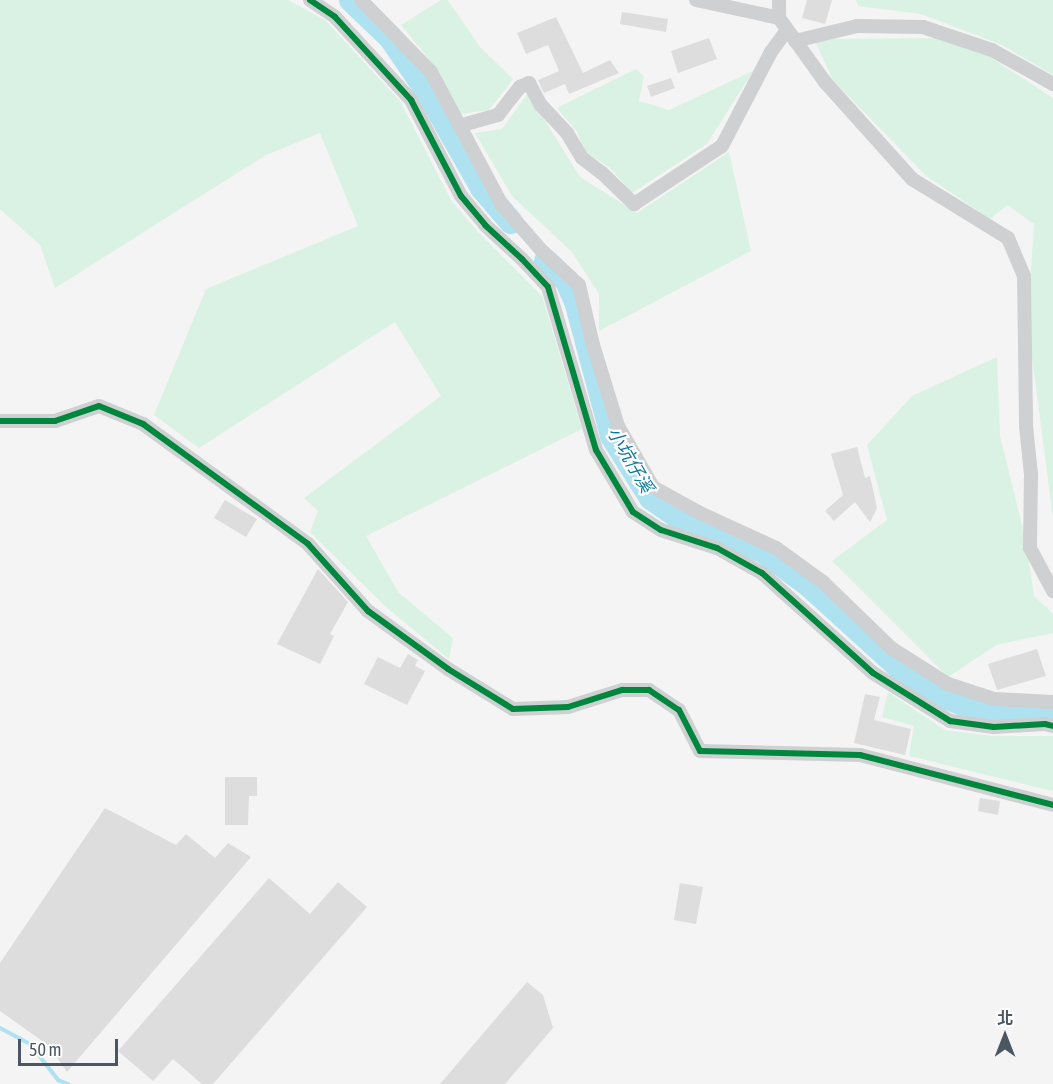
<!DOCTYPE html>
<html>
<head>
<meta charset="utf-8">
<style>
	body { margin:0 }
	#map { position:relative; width:1053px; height:1084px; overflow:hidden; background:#f4f4f4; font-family:"Asap Condensed","Noto Sans TC",sans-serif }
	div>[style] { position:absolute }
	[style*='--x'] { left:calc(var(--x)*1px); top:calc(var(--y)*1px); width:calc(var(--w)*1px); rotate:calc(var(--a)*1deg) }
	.green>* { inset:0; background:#d9f2e3 }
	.stream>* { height:4px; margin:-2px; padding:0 2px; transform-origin:2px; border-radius:2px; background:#aee2f0 }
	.river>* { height:24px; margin:-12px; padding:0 12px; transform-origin:12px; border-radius:12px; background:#aee2f0 }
	.building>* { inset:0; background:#ddddde }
	.street>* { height:14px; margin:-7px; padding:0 7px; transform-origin:7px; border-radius:7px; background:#ced0d2 }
	.cycleway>* { height:6px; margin:-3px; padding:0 3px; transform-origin:3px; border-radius:3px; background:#00873e }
	span { translate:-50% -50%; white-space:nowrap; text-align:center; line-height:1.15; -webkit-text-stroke:4.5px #fff; paint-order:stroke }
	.water-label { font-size:18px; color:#0c7c9b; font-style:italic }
	.north { position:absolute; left:975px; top:1006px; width:60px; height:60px; -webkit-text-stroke:4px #fff; paint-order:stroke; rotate:0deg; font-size:16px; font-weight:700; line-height:24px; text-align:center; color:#4a5661 }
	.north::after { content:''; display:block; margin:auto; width:21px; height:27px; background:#4a5661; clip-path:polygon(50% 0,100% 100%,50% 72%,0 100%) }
	.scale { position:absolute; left:18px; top:1039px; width:100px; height:27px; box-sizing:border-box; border:3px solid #4a5661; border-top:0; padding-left:8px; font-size:18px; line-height:21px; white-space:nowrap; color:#4a5661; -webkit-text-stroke:4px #fff; paint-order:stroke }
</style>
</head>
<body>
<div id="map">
	<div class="green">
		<div style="clip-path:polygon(0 0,288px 0,325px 20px,400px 101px,451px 200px,477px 231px,542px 296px,582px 429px,366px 536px,398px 592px,453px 638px,449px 659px,386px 607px,310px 532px,318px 511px,304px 498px,441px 396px,395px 322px,199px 448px,154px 415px,206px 289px,358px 226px,320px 133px,266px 155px,55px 288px,40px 245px,0 209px)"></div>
		<div style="clip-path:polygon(441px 0,448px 0,480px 47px,513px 79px,489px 110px,460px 114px,433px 64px,401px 25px)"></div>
		<div style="clip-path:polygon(856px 0,1053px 0,1053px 75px,1002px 45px,921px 14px,858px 6px)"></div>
		<div style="clip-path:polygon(961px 38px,1053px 98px,1053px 518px,1032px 357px,1031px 269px,1034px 224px,1007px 205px,990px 219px,925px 175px,833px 80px,814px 39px)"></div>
		<div style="clip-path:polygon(636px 69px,644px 76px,639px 101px,669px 110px,753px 71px,707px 144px,632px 193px,610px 168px,585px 152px,577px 132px,557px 108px)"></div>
		<div style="clip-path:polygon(528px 93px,580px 177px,637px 213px,729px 152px,751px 251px,599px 331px,599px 294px,572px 252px,512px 196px,475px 133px,502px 129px)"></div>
		<div style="clip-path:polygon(997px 357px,1000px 436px,1026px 541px,1034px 596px,1053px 614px,1053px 633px,996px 645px,948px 677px,832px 561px,887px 520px,867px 445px,912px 396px)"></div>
		<div style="clip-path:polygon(888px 692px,945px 730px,993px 736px,1053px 736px,1053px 791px,909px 756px,914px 726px,882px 717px)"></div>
	</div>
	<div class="stream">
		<div style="--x:0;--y:1028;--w:34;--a:28"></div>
		<div style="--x:30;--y:1044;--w:46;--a:52.1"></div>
		<div style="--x:58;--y:1080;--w:11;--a:22"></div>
	</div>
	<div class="river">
		<div style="--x:351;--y:0;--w:54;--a:43.5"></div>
		<div style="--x:390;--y:37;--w:65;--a:55.6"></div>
		<div style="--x:427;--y:91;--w:112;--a:60.4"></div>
		<div style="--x:482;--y:188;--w:45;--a:49.5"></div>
		<div style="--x:546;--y:261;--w:29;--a:44"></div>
		<div style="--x:567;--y:281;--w:26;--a:67"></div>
		<div style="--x:577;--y:305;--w:136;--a:75"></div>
		<div style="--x:612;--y:436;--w:73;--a:57.8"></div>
		<div style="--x:651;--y:498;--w:37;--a:35"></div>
		<div style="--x:681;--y:519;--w:88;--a:21.3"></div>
		<div style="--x:763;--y:551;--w:60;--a:36.9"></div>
		<div style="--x:811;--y:587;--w:149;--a:42.3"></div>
		<div style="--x:921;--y:687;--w:48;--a:22.2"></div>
		<div style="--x:965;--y:705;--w:44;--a:6.5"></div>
		<div style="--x:1009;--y:710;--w:44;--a:-3.9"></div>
	</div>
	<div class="building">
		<div style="clip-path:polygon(807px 0,832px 0,825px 24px,802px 18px)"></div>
		<div style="clip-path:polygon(622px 12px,668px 19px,666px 32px,620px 24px)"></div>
		<div style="clip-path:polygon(556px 17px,583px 73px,610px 60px,619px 73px,569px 94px,565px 84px,544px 93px,538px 80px,559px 71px,548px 45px,526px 54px,517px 33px)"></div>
		<div style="clip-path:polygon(709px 38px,717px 59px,678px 73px,671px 51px)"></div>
		<div style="clip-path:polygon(671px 78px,675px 88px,651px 97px,647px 86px)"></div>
		<div style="clip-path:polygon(857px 447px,865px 478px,870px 476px,877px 508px,870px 522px,855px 502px,834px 521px,825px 511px,843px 495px,831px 454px)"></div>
		<div style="clip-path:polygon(225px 500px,257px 519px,246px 537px,214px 518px)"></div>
		<div style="clip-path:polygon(318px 569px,348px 602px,330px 634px,334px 636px,320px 664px,277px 644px)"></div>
		<div style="clip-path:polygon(1037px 649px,1046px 676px,997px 690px,988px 664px)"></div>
		<div style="clip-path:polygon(408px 654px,418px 660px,415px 666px,425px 671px,407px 705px,364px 684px,378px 657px,400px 668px)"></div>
		<div style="clip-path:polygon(865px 694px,880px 697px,874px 720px,911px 729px,905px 755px,854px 743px)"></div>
		<div style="clip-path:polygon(225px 777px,257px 777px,257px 796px,249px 796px,248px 825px,225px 825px)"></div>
		<div style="clip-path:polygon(980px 798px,1000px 801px,998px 815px,978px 811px)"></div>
		<div style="clip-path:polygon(105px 808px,176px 845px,186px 834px,215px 858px,228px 843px,251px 857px,67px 1072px,49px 1046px,0 1011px,0 963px)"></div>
		<div style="clip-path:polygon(269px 878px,310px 914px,338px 882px,367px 907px,213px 1084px,202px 1084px,173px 1059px,153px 1081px,118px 1051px)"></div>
		<div style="clip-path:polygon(680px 883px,703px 887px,696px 924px,674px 920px)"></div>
		<div style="clip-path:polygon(527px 982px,543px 995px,553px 1028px,505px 1084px,440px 1084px)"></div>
	</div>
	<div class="street">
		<div style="--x:310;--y:0;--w:30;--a:34"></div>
		<div style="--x:335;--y:17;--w:113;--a:47.5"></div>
		<div style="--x:411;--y:100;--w:108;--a:62.5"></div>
		<div style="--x:461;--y:196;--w:38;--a:50"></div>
		<div style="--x:485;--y:225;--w:50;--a:42.6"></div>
		<div style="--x:522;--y:259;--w:38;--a:47"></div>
		<div style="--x:548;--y:287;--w:170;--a:73.6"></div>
		<div style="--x:596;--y:450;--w:72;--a:59.2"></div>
		<div style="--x:633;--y:512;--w:33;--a:33"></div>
		<div style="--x:661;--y:530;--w:59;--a:17.8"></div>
		<div style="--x:717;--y:548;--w:51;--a:29.1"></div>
		<div style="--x:762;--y:573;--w:149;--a:42"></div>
		<div style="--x:873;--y:673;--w:91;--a:31.9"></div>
		<div style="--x:950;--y:721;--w:44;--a:7.8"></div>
		<div style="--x:994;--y:727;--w:51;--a:-3.4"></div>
		<div style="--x:1045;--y:724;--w:8;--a:14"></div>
		<div style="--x:361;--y:0;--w:100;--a:45.8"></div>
		<div style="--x:431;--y:72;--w:151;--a:61.9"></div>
		<div style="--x:502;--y:205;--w:61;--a:49"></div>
		<div style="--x:542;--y:251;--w:50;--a:42.6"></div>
		<div style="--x:579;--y:285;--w:62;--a:76.9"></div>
		<div style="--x:593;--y:345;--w:85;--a:72.8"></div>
		<div style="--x:618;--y:426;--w:70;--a:60.2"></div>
		<div style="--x:653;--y:487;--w:54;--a:29"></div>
		<div style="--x:700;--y:513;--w:84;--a:24.7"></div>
		<div style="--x:776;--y:548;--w:58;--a:35.9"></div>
		<div style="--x:823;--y:582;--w:95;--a:44.1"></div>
		<div style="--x:891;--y:648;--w:67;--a:32.3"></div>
		<div style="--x:948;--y:684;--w:48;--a:18.1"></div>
		<div style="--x:994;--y:699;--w:59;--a:2.9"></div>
		<div style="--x:696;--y:0;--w:85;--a:12.2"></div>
		<div style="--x:779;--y:0;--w:18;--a:90"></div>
		<div style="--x:779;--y:18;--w:79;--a:54.3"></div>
		<div style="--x:825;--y:82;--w:130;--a:48.1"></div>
		<div style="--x:912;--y:179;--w:113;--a:31.6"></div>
		<div style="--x:1008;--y:238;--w:41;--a:67.2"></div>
		<div style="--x:1024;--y:276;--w:150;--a:89.2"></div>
		<div style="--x:1026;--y:426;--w:48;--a:84.1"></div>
		<div style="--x:1031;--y:474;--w:74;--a:90.8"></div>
		<div style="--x:1030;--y:548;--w:49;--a:61.9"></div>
		<div style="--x:795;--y:41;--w:64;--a:-13.6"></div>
		<div style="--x:857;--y:26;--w:66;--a:0.9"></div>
		<div style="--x:923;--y:27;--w:73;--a:18.4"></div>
		<div style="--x:992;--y:50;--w:70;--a:29.1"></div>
		<div style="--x:459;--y:126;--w:41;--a:-15.8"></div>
		<div style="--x:498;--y:115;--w:36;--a:-52"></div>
		<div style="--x:520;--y:87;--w:10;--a:-24"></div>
		<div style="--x:529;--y:83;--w:24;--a:62"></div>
		<div style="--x:540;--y:104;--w:40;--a:47"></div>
		<div style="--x:567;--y:133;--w:29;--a:59"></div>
		<div style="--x:582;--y:158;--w:25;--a:37"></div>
		<div style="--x:602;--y:173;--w:45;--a:44.1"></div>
		<div style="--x:634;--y:204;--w:105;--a:-33.4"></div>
		<div style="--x:722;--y:146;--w:106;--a:-62.5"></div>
		<div style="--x:771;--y:52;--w:27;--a:-54"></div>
		<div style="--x:0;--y:421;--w:55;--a:0"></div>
		<div style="--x:55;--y:421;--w:46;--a:-18.8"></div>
		<div style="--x:99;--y:406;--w:48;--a:22.2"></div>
		<div style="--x:143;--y:424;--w:204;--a:36"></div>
		<div style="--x:308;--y:544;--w:90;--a:48.2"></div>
		<div style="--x:368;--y:611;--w:99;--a:35.9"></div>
		<div style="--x:448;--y:669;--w:76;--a:31.6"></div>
		<div style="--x:513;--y:709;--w:55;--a:-2.1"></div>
		<div style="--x:568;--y:707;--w:57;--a:-17.5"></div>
		<div style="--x:622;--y:690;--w:27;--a:0"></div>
		<div style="--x:649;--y:690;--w:36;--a:34"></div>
		<div style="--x:679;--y:710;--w:46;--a:62.9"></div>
		<div style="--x:700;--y:751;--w:160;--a:1.4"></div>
		<div style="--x:860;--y:755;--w:199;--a:14.5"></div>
	</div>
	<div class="cycleway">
		<div style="--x:310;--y:0;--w:30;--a:34"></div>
		<div style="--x:335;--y:17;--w:113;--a:47.5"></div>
		<div style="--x:411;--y:100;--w:108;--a:62.5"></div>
		<div style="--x:461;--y:196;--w:38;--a:50"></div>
		<div style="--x:485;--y:225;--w:50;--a:42.6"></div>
		<div style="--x:522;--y:259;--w:38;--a:47"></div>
		<div style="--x:548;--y:287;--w:170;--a:73.6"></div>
		<div style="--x:596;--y:450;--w:72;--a:59.2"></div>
		<div style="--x:633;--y:512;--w:33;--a:33"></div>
		<div style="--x:661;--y:530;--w:59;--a:17.8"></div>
		<div style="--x:717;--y:548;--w:51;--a:29.1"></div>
		<div style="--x:762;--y:573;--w:149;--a:42"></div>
		<div style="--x:873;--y:673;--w:91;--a:31.9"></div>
		<div style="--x:950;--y:721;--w:44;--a:7.8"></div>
		<div style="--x:994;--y:727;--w:51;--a:-3.4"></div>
		<div style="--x:1045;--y:724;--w:8;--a:14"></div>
		<div style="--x:0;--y:421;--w:55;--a:0"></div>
		<div style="--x:55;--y:421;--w:46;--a:-18.8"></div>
		<div style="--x:99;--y:406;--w:48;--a:22.2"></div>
		<div style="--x:143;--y:424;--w:204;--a:36"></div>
		<div style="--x:308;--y:544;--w:90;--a:48.2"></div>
		<div style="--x:368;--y:611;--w:99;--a:35.9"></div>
		<div style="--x:448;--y:669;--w:76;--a:31.6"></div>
		<div style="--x:513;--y:709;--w:55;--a:-2.1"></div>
		<div style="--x:568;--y:707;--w:57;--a:-17.5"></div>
		<div style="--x:622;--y:690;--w:27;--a:0"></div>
		<div style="--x:649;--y:690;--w:36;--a:34"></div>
		<div style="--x:679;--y:710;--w:46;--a:62.9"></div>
		<div style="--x:700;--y:751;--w:160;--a:1.4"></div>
		<div style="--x:860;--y:755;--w:199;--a:14.5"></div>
	</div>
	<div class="water-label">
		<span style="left:630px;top:460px;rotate:60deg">小坑仔溪</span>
	</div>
	<div class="north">北</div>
	<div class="scale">50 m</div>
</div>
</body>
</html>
